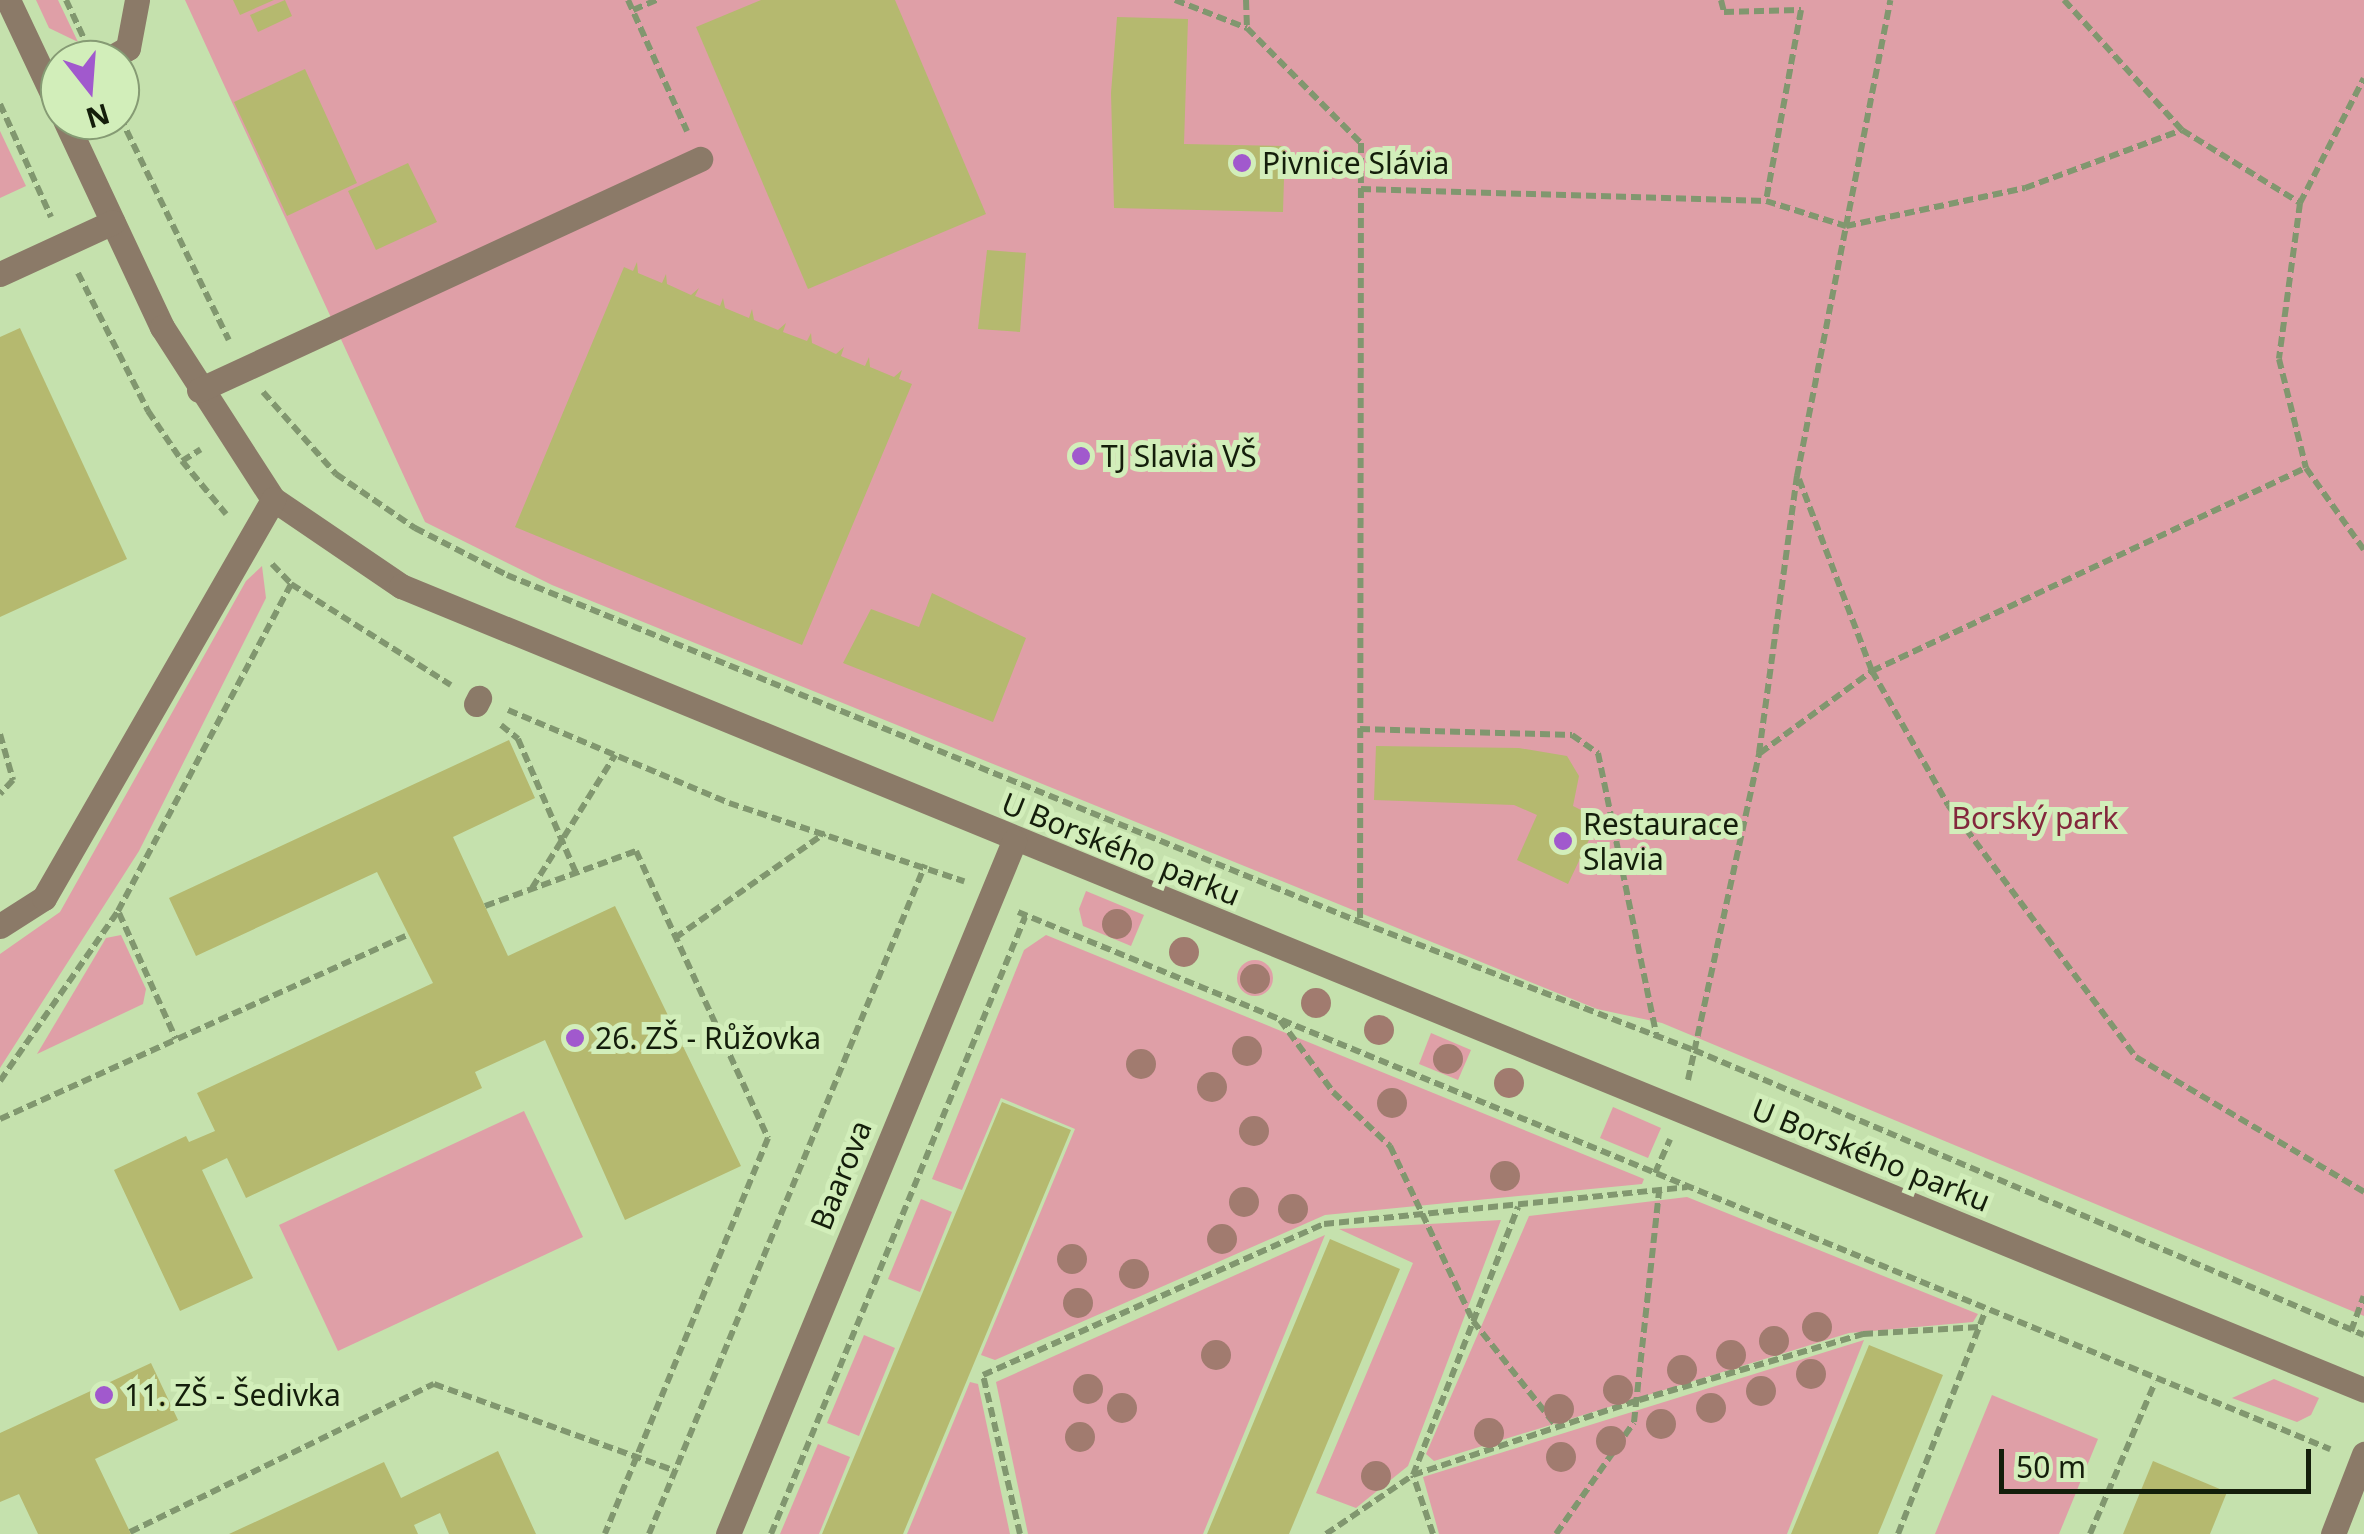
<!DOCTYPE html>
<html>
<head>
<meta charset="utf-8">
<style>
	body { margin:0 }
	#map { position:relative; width:2364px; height:1534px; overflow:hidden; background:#c5e1ad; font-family:"Noto Sans",sans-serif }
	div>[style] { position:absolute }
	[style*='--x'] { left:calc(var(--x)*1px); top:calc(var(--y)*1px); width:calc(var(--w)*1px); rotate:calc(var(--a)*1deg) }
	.green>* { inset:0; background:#df9fa7 }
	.round { border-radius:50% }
	.building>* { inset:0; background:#b5b96f }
	.path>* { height:6px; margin-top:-3px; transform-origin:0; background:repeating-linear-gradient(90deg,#81976f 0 10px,transparent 0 15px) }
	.minor>* { height:25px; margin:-12.5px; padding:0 12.5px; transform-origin:12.5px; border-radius:12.5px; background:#8b7a68 }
	.trees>* { width:30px; height:30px; margin:-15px; border-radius:50%; background:#a17b6f }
	.dots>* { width:28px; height:28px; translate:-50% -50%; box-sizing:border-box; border:5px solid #d2eeba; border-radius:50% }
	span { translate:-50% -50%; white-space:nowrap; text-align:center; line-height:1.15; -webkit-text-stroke:10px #d2eeba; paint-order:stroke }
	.poi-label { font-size:30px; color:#141e0b }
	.left { translate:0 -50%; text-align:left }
	.park-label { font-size:30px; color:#83273c }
	.street-label { font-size:30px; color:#141e0b }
	.north { position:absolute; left:40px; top:40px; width:100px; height:100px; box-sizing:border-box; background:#d2eeba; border:2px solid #869b74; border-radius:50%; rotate:163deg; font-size:28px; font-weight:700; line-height:40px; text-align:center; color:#141e0b }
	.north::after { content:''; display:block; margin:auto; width:35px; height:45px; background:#a159cd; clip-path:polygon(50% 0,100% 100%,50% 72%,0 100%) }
	.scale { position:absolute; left:1999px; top:1449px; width:312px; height:45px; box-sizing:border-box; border:5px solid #141e0b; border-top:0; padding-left:12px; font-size:30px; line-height:35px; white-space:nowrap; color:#141e0b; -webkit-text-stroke:8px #d2eeba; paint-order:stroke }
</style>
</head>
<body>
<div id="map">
	<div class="green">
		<div style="clip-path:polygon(36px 0,58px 0,78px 42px,49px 28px)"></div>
		<div style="clip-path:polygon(185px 0,2364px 0,2364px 1316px,1662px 1023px,1597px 1009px,552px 585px,425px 522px)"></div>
		<div style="clip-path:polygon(0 131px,26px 186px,0 198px)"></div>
		<div style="clip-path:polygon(262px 566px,266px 598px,139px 851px,0 1068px,0 954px,60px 912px,246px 581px)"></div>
		<div style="clip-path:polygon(1086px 891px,1144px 915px,1131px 946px,1083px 926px,1079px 909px)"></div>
		<div style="clip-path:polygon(121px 935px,146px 989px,143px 1004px,37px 1054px,106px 938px)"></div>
		<div style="clip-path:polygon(1046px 935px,1644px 1179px,1642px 1184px,1325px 1215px,995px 1360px,981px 1355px,1075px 1129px,1001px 1098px,962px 1190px,932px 1179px,1024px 950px)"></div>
		<div class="round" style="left:1237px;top:960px;width:36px;height:36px"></div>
		<div style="clip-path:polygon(1431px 1033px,1471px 1050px,1458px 1080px,1419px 1064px)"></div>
		<div style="clip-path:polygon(1613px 1107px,1661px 1128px,1648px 1158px,1600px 1138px)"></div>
		<div style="clip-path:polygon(524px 1111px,583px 1237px,338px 1351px,279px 1225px)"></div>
		<div style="clip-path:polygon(1687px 1197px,1978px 1314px,1973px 1322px,1849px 1333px,1434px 1461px,1426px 1454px,1529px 1216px)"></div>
		<div style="clip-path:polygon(921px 1199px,952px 1212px,920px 1292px,888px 1279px)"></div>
		<div style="clip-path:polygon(1501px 1220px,1408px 1466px,1356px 1508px,1316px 1493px,1413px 1263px,1339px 1229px)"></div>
		<div style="clip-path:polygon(1325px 1235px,1203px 1534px,1028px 1534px,996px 1382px)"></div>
		<div style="clip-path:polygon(864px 1335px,895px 1348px,859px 1436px,827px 1423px)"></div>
		<div style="clip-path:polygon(1864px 1340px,1787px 1534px,1439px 1534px,1423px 1477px)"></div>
		<div style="clip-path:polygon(2274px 1379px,2319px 1398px,2311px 1415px,2297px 1422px,2232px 1398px)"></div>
		<div style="clip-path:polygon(970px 1382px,978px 1384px,1010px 1534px,907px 1534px)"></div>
		<div style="clip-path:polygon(1992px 1395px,2098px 1439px,2059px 1534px,1935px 1534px)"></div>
		<div style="clip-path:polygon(818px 1444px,850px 1457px,819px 1534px,780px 1534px)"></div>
	</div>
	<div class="building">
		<div style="clip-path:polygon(233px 0,274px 0,240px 15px)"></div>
		<div style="clip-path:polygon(285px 0,292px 16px,258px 32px,250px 15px)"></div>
		<div style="clip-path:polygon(761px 0,895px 0,986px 214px,808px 289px,696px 27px)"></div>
		<div style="clip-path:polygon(1117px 17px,1188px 19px,1184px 144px,1285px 146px,1283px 212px,1114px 208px,1111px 93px)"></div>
		<div style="clip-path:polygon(305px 69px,357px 183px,287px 216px,234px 102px)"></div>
		<div style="clip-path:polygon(408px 163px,437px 222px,376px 250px,348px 191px)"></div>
		<div style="clip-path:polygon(987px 250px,1026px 253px,1020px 332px,978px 329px)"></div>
		<div style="clip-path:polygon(637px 262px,638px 273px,662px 283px,666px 274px,667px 284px,691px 295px,699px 288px,695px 296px,720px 306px,723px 298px,725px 308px,749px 318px,752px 309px,754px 320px,778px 330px,786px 323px,783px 332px,807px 341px,811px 333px,812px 343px,836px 354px,844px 347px,841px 356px,865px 366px,869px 357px,870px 367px,894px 377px,902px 370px,899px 379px,912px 384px,802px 645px,515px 527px,624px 267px,633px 271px)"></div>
		<div style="clip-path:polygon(20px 328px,127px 559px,0 617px,0 337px)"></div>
		<div style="clip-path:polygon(932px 593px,1026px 638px,993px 722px,843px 663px,871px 609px,919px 627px)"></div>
		<div style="clip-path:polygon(509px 740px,535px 798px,453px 837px,508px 956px,615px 906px,741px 1166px,625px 1220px,545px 1040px,475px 1072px,482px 1088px,246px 1198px,227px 1158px,202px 1170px,253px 1278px,180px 1311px,114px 1170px,186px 1136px,189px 1142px,215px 1131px,197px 1093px,433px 983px,377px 872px,196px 956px,169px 898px)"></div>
		<div style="clip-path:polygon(1376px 746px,1519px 748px,1567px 756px,1579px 776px,1573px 806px,1599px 819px,1568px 884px,1517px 860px,1537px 815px,1514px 805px,1374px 800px)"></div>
		<div style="clip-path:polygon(1002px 1102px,1071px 1130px,903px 1534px,822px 1534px)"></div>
		<div style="clip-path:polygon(1330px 1239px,1400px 1269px,1289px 1534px,1207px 1534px)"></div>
		<div style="clip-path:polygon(1869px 1345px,1943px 1375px,1881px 1527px,1878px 1534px,1791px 1534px)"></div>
		<div style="clip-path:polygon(151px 1363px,178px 1420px,95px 1459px,131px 1534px,38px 1534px,19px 1494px,0 1502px,0 1433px)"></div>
		<div style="clip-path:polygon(498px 1451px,536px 1534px,449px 1534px,440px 1513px,414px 1525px,418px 1534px,229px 1534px,384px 1462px,401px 1498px)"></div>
		<div style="clip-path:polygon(2153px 1461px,2227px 1492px,2210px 1534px,2123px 1534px)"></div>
	</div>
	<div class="path">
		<div style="--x:66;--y:0;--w:45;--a:65.1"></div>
		<div style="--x:628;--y:0;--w:144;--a:65.8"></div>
		<div style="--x:1175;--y:0;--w:77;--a:21.3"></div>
		<div style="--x:1247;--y:28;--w:162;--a:45.3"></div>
		<div style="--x:1361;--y:143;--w:779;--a:90.07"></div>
		<div style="--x:1246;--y:0;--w:28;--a:88"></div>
		<div style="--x:1721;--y:0;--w:12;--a:76"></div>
		<div style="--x:1724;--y:12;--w:77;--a:-1.5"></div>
		<div style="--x:1801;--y:10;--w:194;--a:100.4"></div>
		<div style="--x:2064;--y:0;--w:176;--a:47.8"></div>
		<div style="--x:2182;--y:130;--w:139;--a:31.7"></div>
		<div style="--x:2300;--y:203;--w:157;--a:97.7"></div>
		<div style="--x:2279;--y:359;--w:112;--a:76.1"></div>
		<div style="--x:2306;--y:468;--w:100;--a:54.7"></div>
		<div style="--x:633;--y:10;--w:26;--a:-23"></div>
		<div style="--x:0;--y:104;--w:124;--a:65.7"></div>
		<div style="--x:120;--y:117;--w:248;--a:64"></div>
		<div style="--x:1361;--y:189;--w:405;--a:1.7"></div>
		<div style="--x:1766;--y:201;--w:84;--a:17.4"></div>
		<div style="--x:1846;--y:226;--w:183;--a:-12"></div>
		<div style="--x:2025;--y:188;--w:167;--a:-20.3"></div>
		<div style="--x:2300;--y:203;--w:140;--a:-62.9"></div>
		<div style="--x:78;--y:273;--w:155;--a:63.1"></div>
		<div style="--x:148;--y:411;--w:60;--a:55.8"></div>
		<div style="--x:182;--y:461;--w:22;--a:-32"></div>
		<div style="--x:263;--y:392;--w:110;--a:48.3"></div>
		<div style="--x:336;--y:474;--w:96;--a:34.4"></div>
		<div style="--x:415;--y:528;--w:103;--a:27.1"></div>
		<div style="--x:507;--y:575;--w:921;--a:22.14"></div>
		<div style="--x:1360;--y:922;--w:358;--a:21"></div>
		<div style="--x:1694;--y:1050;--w:728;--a:23.04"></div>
		<div style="--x:182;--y:461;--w:69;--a:50.3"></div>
		<div style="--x:1799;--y:479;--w:205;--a:69.2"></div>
		<div style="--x:1872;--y:671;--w:154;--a:60.4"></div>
		<div style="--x:1948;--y:805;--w:314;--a:53.3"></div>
		<div style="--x:2136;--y:1057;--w:265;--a:30.6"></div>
		<div style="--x:272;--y:564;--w:28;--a:46"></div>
		<div style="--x:291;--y:584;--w:189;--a:32.3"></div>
		<div style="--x:508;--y:710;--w:240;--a:22.8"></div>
		<div style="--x:729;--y:803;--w:248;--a:18.4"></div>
		<div style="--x:501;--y:725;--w:22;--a:39"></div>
		<div style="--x:518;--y:739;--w:146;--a:66.6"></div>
		<div style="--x:1360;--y:729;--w:212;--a:1.6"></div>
		<div style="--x:1572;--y:735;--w:32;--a:35"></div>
		<div style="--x:1598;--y:753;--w:287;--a:78.3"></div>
		<div style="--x:0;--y:734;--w:48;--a:74.2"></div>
		<div style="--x:13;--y:780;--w:19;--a:133"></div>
		<div style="--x:1760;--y:753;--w:139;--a:-36.2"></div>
		<div style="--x:1872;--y:671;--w:479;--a:-25.1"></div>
		<div style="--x:532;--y:888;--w:157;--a:-58"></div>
		<div style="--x:485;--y:906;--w:161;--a:-20"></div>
		<div style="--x:636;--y:851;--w:316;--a:65.3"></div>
		<div style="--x:768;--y:1138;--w:428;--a:112.4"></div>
		<div style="--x:1018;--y:912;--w:1418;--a:22.26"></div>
		<div style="--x:119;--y:913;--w:138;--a:65.7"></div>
		<div style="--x:675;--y:938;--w:183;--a:-35"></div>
		<div style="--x:1280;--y:1020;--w:89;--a:53.6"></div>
		<div style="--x:1333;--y:1092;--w:79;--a:43.5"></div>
		<div style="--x:1390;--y:1146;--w:194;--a:64.6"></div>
		<div style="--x:1473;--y:1321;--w:135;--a:51.6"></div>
		<div style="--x:1688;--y:1080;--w:335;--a:-77.7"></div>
		<div style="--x:1759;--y:753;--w:280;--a:-82.2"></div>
		<div style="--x:1797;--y:476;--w:485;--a:-78.9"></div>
		<div style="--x:0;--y:1081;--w:207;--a:-55.2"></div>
		<div style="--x:118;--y:911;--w:370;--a:-62.1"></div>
		<div style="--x:0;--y:1119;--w:445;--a:-24.3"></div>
		<div style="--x:1655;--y:1173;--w:37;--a:-66"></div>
		<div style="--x:2351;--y:1331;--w:37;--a:-70"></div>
		<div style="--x:130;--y:1532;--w:338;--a:-26"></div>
		<div style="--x:434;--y:1384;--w:257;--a:19.8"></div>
		<div style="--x:649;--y:1534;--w:724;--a:-67.58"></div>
		<div style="--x:771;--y:1534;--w:667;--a:-67.62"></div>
		<div style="--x:1020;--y:1534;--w:163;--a:-103.1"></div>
		<div style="--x:983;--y:1375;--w:373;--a:-23.9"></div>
		<div style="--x:1324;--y:1224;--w:365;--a:-5.8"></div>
		<div style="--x:1326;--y:1534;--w:105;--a:-34.1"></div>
		<div style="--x:1413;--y:1475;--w:238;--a:-18.4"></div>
		<div style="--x:1639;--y:1400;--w:234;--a:-16.4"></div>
		<div style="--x:1863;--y:1334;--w:116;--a:-3.5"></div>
		<div style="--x:1433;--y:1534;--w:62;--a:-108.7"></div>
		<div style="--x:1413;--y:1475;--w:288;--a:-68.6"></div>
		<div style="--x:1556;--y:1534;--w:136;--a:-55.1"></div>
		<div style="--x:1634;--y:1422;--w:233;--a:-83.8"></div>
		<div style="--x:1898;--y:1534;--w:238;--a:-68.6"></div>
		<div style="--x:2090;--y:1534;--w:165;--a:-66.8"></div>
	</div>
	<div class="minor">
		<div style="--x:8;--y:0;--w:122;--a:64.7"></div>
		<div style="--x:107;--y:60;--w:24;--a:-30"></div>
		<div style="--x:128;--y:48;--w:49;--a:-79.4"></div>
		<div style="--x:65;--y:120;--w:229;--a:64.9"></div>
		<div style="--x:162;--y:327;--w:205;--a:57.2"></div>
		<div style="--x:273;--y:499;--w:155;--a:34.2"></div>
		<div style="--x:401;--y:586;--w:2121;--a:22.27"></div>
		<div style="--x:0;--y:274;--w:124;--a:-24.7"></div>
		<div style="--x:199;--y:390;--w:552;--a:-24.75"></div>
		<div style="--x:476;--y:704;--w:7;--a:-63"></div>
		<div style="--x:0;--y:926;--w:52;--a:-32.5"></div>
		<div style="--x:44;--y:898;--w:460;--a:-60.1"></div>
		<div style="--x:728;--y:1534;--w:750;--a:-67.57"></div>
		<div style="--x:2333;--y:1534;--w:86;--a:-68.8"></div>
	</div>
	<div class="trees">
		<div style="left:1117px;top:924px"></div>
		<div style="left:1184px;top:952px"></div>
		<div style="left:1255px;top:979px"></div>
		<div style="left:1316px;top:1003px"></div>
		<div style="left:1379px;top:1030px"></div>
		<div style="left:1247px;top:1051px"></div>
		<div style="left:1448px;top:1059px"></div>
		<div style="left:1141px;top:1064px"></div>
		<div style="left:1509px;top:1083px"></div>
		<div style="left:1212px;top:1087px"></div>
		<div style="left:1392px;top:1103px"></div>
		<div style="left:1254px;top:1131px"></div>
		<div style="left:1505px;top:1176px"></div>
		<div style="left:1244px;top:1202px"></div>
		<div style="left:1293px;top:1209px"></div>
		<div style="left:1222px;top:1239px"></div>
		<div style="left:1072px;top:1259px"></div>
		<div style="left:1134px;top:1274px"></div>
		<div style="left:1078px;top:1303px"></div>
		<div style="left:1817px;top:1327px"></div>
		<div style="left:1774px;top:1341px"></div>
		<div style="left:1216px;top:1355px"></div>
		<div style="left:1731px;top:1355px"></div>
		<div style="left:1682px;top:1370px"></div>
		<div style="left:1811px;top:1374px"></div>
		<div style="left:1088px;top:1389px"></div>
		<div style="left:1618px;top:1390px"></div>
		<div style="left:1761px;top:1391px"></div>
		<div style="left:1122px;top:1408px"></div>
		<div style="left:1711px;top:1408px"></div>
		<div style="left:1559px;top:1409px"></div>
		<div style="left:1661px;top:1424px"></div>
		<div style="left:1489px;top:1433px"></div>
		<div style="left:1080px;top:1437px"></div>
		<div style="left:1611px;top:1441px"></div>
		<div style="left:1561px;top:1457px"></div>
		<div style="left:1376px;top:1476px"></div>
	</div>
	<div class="dots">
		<div style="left:1242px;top:163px;background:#a159cd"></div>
		<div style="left:1081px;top:456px;background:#a159cd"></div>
		<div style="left:1563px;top:841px;background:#a159cd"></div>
		<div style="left:575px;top:1038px;background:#a159cd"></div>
		<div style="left:104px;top:1395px;background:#a159cd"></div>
	</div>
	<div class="poi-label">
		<span class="left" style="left:1262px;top:163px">Pivnice Slávia</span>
		<span class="left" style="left:1101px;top:456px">TJ Slavia VŠ</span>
		<span class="left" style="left:1583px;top:841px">Restaurace<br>Slavia</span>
		<span class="left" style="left:595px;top:1038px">26. ZŠ - Růžovka</span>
		<span class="left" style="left:124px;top:1395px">11. ZŠ - Šedivka</span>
	</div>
	<div class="park-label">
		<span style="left:2035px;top:818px">Borský park</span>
	</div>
	<div class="street-label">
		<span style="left:1121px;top:849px;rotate:22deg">U Borského parku</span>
		<span style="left:1871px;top:1155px;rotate:22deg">U Borského parku</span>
		<span style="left:841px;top:1175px;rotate:-68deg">Baarova</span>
	</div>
	<div class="north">N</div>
	<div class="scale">50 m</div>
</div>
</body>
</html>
